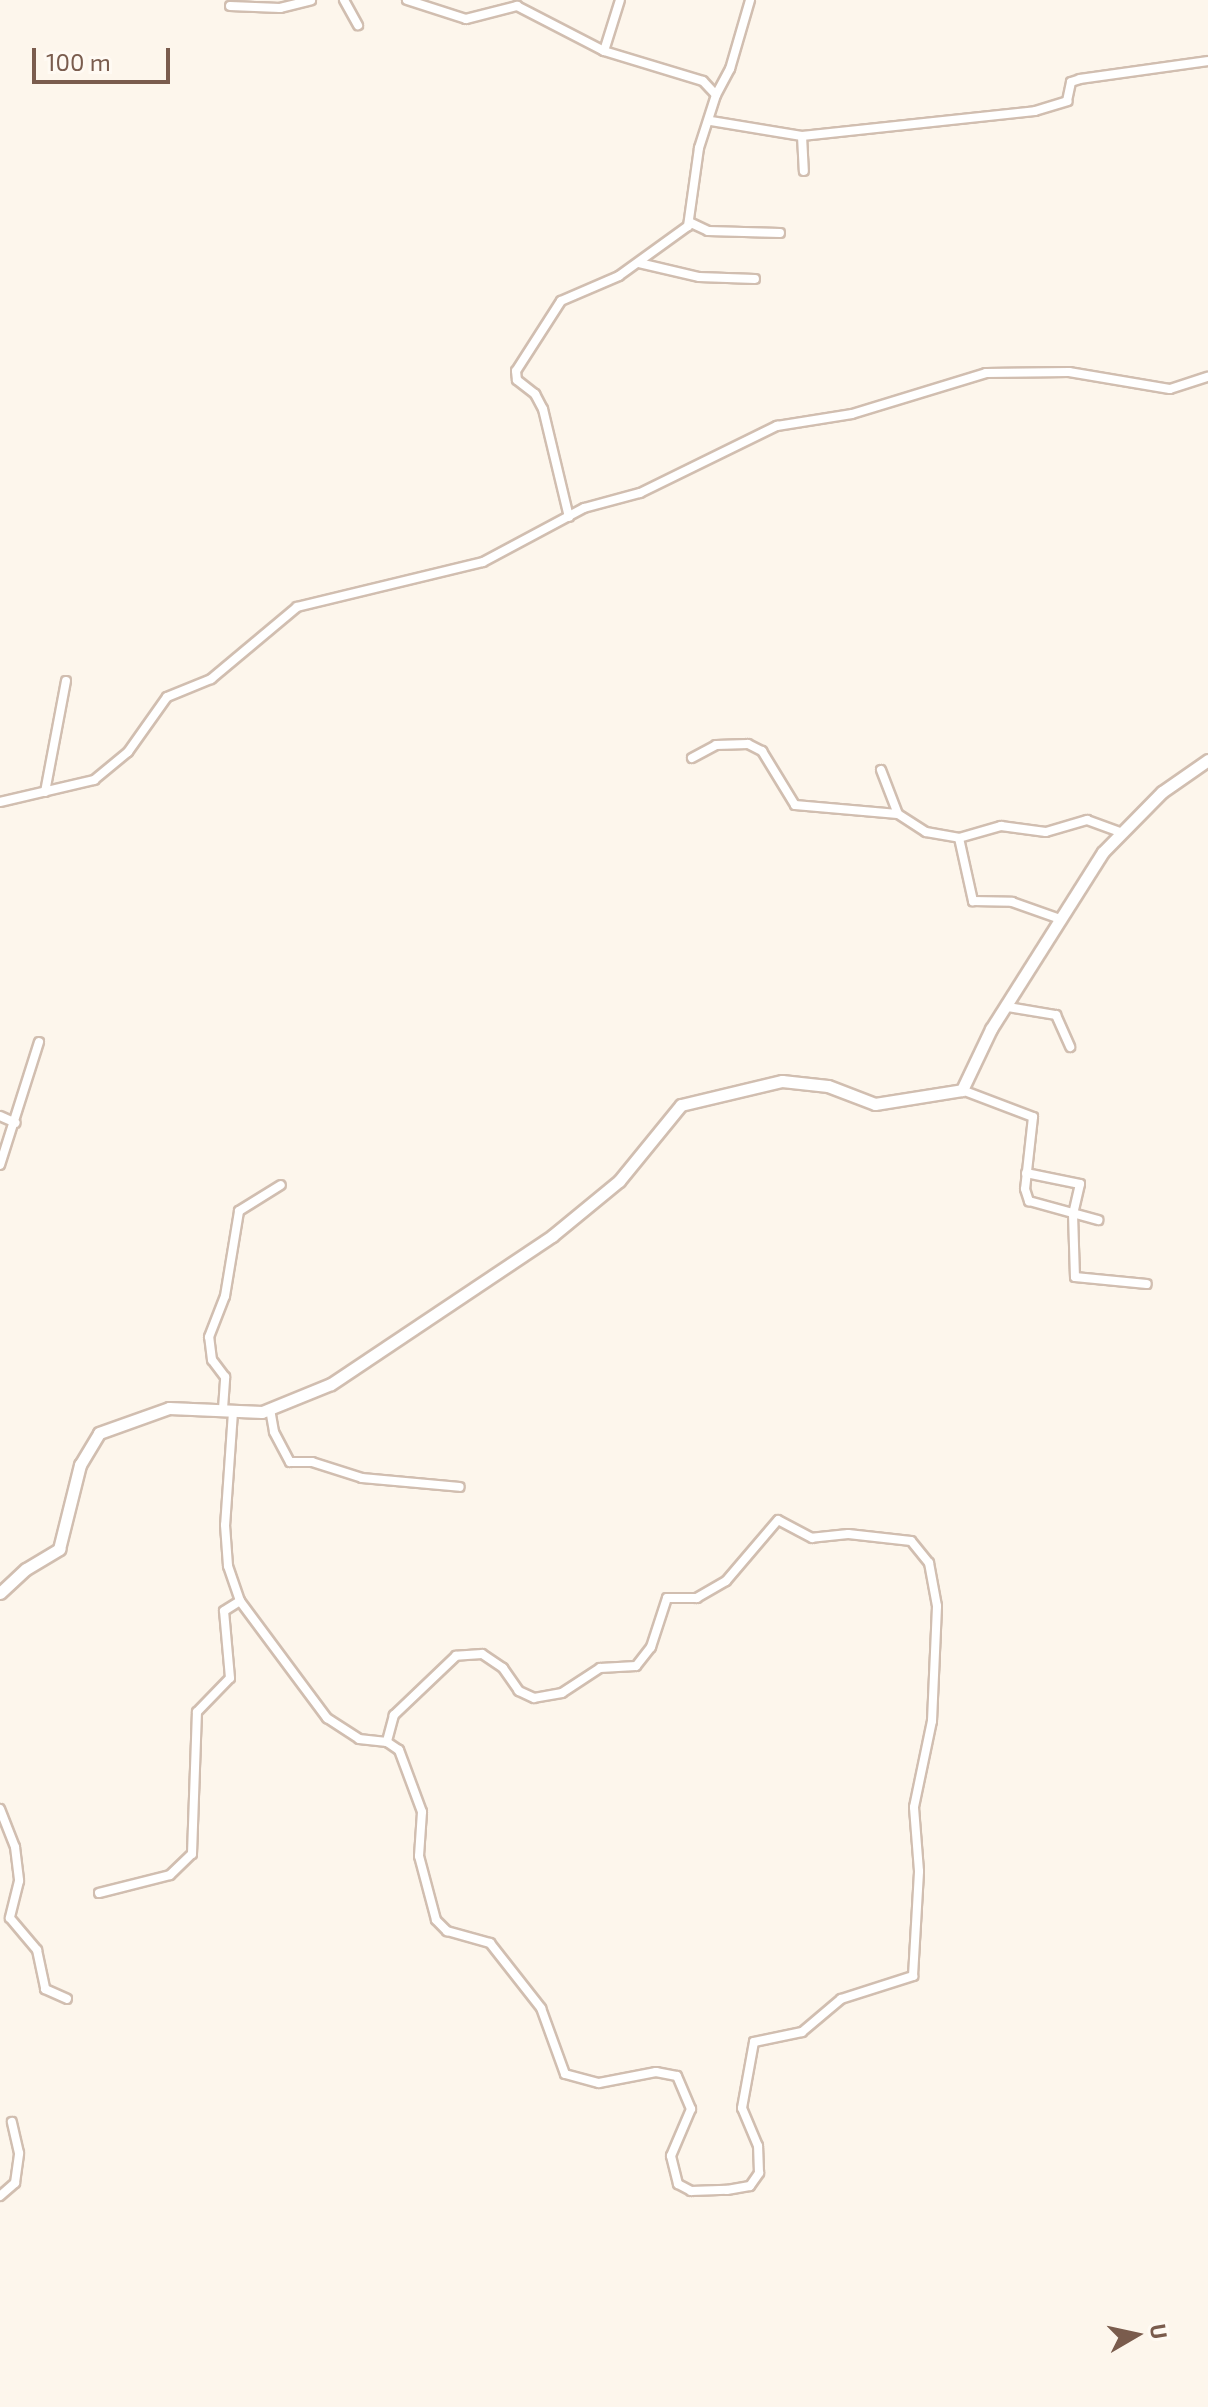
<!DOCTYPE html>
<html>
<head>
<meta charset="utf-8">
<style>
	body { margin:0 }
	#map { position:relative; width:1208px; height:2407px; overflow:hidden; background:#fdf6ec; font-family:"Exo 2",sans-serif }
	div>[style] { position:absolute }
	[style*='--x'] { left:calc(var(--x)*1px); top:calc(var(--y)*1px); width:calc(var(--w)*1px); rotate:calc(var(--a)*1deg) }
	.roads { filter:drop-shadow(2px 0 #d1beb0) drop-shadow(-2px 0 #d1beb0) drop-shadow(0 2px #d1beb0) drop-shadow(0 -2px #d1beb0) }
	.street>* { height:8px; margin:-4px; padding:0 4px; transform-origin:4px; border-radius:4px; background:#fff }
	.secondary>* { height:11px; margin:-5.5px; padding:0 5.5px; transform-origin:5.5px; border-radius:5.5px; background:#fff }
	span { translate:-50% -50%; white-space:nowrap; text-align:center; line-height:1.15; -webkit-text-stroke:6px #fffaf3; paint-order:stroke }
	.north { position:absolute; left:1096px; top:2295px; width:80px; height:80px; -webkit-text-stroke:6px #fffaf3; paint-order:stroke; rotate:81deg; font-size:22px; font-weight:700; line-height:32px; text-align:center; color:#7a5c4d }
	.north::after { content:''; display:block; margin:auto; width:28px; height:36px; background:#7a5c4d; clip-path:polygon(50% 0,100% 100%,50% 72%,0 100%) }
	.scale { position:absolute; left:32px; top:48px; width:138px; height:36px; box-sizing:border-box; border:4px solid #7a5c4d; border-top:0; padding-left:10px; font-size:24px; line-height:28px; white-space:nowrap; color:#7a5c4d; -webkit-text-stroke:6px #fffaf3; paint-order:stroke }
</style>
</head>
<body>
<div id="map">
	<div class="roads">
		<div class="street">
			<div style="--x:344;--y:0;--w:29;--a:61"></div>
			<div style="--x:407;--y:0;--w:62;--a:17.9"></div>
			<div style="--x:466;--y:19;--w:53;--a:-14.3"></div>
			<div style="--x:517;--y:6;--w:98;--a:27.3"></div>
			<div style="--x:604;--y:51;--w:103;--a:16.9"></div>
			<div style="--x:703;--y:81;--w:19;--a:47"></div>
			<div style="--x:716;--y:95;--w:56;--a:107.8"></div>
			<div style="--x:699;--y:148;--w:79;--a:98"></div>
			<div style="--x:688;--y:226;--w:85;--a:144.1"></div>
			<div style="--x:619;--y:276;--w:63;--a:156.7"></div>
			<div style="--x:561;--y:301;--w:83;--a:122.7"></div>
			<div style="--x:516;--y:371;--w:9;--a:84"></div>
			<div style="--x:517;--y:380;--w:23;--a:38"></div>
			<div style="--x:535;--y:394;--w:17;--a:62"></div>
			<div style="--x:543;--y:409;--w:111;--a:76.5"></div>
			<div style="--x:230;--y:6;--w:50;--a:2.3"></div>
			<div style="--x:280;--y:8;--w:32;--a:-14"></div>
			<div style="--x:604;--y:51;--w:53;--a:-72.6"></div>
			<div style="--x:716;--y:95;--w:30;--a:-62"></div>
			<div style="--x:730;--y:69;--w:72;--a:-73.8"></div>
			<div style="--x:711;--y:121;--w:92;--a:9.4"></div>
			<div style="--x:802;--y:136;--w:35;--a:87"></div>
			<div style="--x:802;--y:136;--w:234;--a:-6.1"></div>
			<div style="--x:1035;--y:111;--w:34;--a:-17"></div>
			<div style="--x:1067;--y:101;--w:19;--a:-78"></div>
			<div style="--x:1071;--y:82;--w:9;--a:-18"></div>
			<div style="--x:1080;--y:79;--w:129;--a:-8"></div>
			<div style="--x:689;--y:222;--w:21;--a:25"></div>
			<div style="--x:708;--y:231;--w:72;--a:1.6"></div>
			<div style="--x:639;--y:263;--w:62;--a:13.1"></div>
			<div style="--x:699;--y:277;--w:56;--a:2"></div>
			<div style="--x:692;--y:758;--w:27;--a:-28"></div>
			<div style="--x:716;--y:745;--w:32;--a:-2"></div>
			<div style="--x:748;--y:744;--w:16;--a:27"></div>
			<div style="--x:762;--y:751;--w:63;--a:58.6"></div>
			<div style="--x:795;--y:805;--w:103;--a:5"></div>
			<div style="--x:881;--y:770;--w:47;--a:68.9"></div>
			<div style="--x:898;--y:814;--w:33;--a:33"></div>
			<div style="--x:926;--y:832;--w:34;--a:10"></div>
			<div style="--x:959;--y:838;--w:44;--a:-15.9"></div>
			<div style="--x:1001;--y:826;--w:45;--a:7.6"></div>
			<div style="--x:1046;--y:832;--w:43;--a:-16.3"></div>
			<div style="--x:1087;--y:820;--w:35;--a:20"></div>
			<div style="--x:45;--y:792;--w:113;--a:-79.3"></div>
			<div style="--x:0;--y:802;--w:97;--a:-13.2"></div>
			<div style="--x:94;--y:780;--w:44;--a:-39.5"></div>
			<div style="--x:128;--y:752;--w:67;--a:-54.7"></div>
			<div style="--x:167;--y:697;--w:48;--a:-22.2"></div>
			<div style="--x:211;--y:679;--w:112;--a:-39.9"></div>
			<div style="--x:297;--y:607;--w:191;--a:-13.6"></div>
			<div style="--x:483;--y:562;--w:115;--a:-28.1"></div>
			<div style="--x:584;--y:508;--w:58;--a:-15"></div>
			<div style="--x:640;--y:493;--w:153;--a:-26.1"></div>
			<div style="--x:777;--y:426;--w:76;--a:-9.1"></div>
			<div style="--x:852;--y:414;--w:140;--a:-17"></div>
			<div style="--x:986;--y:373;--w:83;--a:-0.7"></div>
			<div style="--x:1069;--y:372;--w:102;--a:9.6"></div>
			<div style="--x:1170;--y:389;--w:40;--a:-18"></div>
			<div style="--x:959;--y:838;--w:65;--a:77.5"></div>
			<div style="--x:973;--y:901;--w:39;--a:1"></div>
			<div style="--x:1012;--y:902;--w:51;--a:19.5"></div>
			<div style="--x:1008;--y:1007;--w:49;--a:9.5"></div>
			<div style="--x:1056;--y:1015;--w:35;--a:66"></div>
			<div style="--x:962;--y:1090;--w:76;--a:20.8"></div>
			<div style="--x:1033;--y:1117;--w:72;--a:96.3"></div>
			<div style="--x:1025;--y:1189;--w:13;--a:72"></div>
			<div style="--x:1029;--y:1201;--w:72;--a:15.4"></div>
			<div style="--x:0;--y:1116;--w:17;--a:24"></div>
			<div style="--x:0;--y:1165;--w:129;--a:-72.4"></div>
			<div style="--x:1026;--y:1173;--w:55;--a:11.5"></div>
			<div style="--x:1080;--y:1184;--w:31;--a:103"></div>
			<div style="--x:1073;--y:1214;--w:63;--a:88.2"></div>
			<div style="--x:1075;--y:1277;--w:72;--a:5.6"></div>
			<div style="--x:223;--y:1409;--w:32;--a:-86"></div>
			<div style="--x:225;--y:1377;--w:21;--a:-127"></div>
			<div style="--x:212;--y:1360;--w:23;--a:-97"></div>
			<div style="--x:209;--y:1337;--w:44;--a:-68.7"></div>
			<div style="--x:225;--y:1296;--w:86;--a:-80.6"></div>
			<div style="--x:239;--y:1211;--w:49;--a:-31.8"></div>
			<div style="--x:270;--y:1409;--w:23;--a:80"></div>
			<div style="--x:274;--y:1432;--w:34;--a:62"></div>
			<div style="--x:290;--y:1462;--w:22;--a:0"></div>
			<div style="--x:312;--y:1462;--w:52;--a:17.7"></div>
			<div style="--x:362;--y:1478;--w:98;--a:5.2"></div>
			<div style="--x:233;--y:1412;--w:113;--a:94"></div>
			<div style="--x:225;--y:1525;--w:41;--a:85.8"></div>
			<div style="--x:228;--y:1566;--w:37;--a:71"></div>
			<div style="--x:240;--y:1601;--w:146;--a:53.4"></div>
			<div style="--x:327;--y:1718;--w:38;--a:33"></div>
			<div style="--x:359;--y:1739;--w:28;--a:6"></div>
			<div style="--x:387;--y:1742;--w:14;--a:34"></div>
			<div style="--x:399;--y:1750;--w:66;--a:69.6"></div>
			<div style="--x:422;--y:1812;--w:44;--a:93.9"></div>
			<div style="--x:419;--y:1856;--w:66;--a:75.1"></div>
			<div style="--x:436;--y:1920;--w:16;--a:45"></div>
			<div style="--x:447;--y:1931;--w:45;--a:15.6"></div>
			<div style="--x:490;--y:1943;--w:83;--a:51.9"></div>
			<div style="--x:541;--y:2008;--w:70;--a:70"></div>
			<div style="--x:565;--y:2074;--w:35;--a:15"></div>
			<div style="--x:599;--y:2083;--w:58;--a:-10.9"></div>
			<div style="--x:656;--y:2072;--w:21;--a:11"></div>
			<div style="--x:677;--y:2076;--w:36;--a:67"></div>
			<div style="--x:691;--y:2109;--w:51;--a:113.1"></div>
			<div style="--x:671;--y:2156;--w:29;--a:76"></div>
			<div style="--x:678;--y:2184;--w:15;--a:28"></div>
			<div style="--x:691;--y:2191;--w:36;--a:-2"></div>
			<div style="--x:727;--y:2190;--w:23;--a:-10"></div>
			<div style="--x:750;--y:2186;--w:16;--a:-55"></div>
			<div style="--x:759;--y:2173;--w:27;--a:-92"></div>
			<div style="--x:758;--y:2146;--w:41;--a:-112.8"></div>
			<div style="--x:742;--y:2108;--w:67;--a:-79.7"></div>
			<div style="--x:754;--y:2042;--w:49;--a:-11.8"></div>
			<div style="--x:802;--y:2032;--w:51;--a:-40.2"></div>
			<div style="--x:841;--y:1999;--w:76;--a:-17.7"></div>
			<div style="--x:913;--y:1976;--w:105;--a:-86.7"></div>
			<div style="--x:919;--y:1871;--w:64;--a:-94.5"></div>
			<div style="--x:914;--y:1807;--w:88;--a:-78.2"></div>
			<div style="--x:932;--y:1721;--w:115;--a:-87.5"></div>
			<div style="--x:937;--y:1606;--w:44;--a:-100.5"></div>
			<div style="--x:929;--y:1563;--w:28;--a:-129"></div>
			<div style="--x:911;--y:1541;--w:63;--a:-173.7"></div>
			<div style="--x:848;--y:1534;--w:36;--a:174"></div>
			<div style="--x:812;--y:1538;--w:38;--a:-152"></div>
			<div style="--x:778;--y:1520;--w:80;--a:130.4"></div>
			<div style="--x:726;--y:1581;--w:34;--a:150"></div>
			<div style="--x:697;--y:1598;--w:30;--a:180"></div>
			<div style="--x:667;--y:1598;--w:52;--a:108.1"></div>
			<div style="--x:651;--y:1647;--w:24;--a:128"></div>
			<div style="--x:636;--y:1666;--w:36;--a:177"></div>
			<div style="--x:600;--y:1668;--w:45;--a:146.7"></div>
			<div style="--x:562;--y:1693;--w:28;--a:170"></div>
			<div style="--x:534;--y:1698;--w:17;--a:-155"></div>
			<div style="--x:519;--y:1691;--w:28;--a:-125"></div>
			<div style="--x:503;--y:1668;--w:25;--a:-146"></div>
			<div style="--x:482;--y:1654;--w:26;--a:176"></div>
			<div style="--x:456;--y:1656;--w:86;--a:136.4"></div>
			<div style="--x:394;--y:1715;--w:28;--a:105"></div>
			<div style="--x:0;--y:1809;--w:41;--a:68.5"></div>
			<div style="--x:15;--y:1847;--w:34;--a:83"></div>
			<div style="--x:19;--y:1881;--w:38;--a:104"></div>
			<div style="--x:10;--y:1918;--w:42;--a:49.8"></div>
			<div style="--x:37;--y:1950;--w:40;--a:78"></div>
			<div style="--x:45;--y:1989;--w:24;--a:24"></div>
			<div style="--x:99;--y:1893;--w:73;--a:-14.2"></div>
			<div style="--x:170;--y:1875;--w:30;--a:-44"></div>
			<div style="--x:192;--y:1854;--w:142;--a:-88"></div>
			<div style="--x:197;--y:1712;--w:47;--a:-45.9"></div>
			<div style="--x:230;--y:1678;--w:67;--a:-95.1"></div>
			<div style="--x:224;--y:1611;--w:19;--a:-32"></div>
			<div style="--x:0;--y:2196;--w:20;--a:-41"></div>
			<div style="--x:15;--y:2183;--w:30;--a:-82"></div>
			<div style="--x:19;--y:2153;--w:32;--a:-103"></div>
		</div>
		<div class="secondary">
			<div style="--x:0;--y:1593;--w:35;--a:-43"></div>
			<div style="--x:26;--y:1569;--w:39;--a:-31"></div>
			<div style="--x:59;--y:1549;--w:87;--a:-76"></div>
			<div style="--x:80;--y:1465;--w:37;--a:-59"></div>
			<div style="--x:99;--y:1433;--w:74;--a:-19.7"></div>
			<div style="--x:169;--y:1408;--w:93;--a:2.5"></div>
			<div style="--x:262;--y:1412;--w:74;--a:-22.1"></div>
			<div style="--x:331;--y:1384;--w:266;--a:-33.8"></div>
			<div style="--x:552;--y:1236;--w:87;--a:-39.4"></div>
			<div style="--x:619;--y:1181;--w:98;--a:-50.8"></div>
			<div style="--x:681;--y:1105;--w:104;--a:-13.4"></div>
			<div style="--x:782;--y:1081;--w:46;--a:6.2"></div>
			<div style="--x:828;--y:1086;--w:50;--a:21"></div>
			<div style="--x:875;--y:1104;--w:88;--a:-9.1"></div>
			<div style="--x:962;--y:1090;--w:68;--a:-64.6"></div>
			<div style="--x:991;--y:1029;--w:209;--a:-57.7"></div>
			<div style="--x:1103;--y:852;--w:84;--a:-45.5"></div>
			<div style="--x:1162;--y:792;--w:56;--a:-34.8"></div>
		</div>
	</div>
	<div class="north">U</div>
	<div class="scale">100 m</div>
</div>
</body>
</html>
